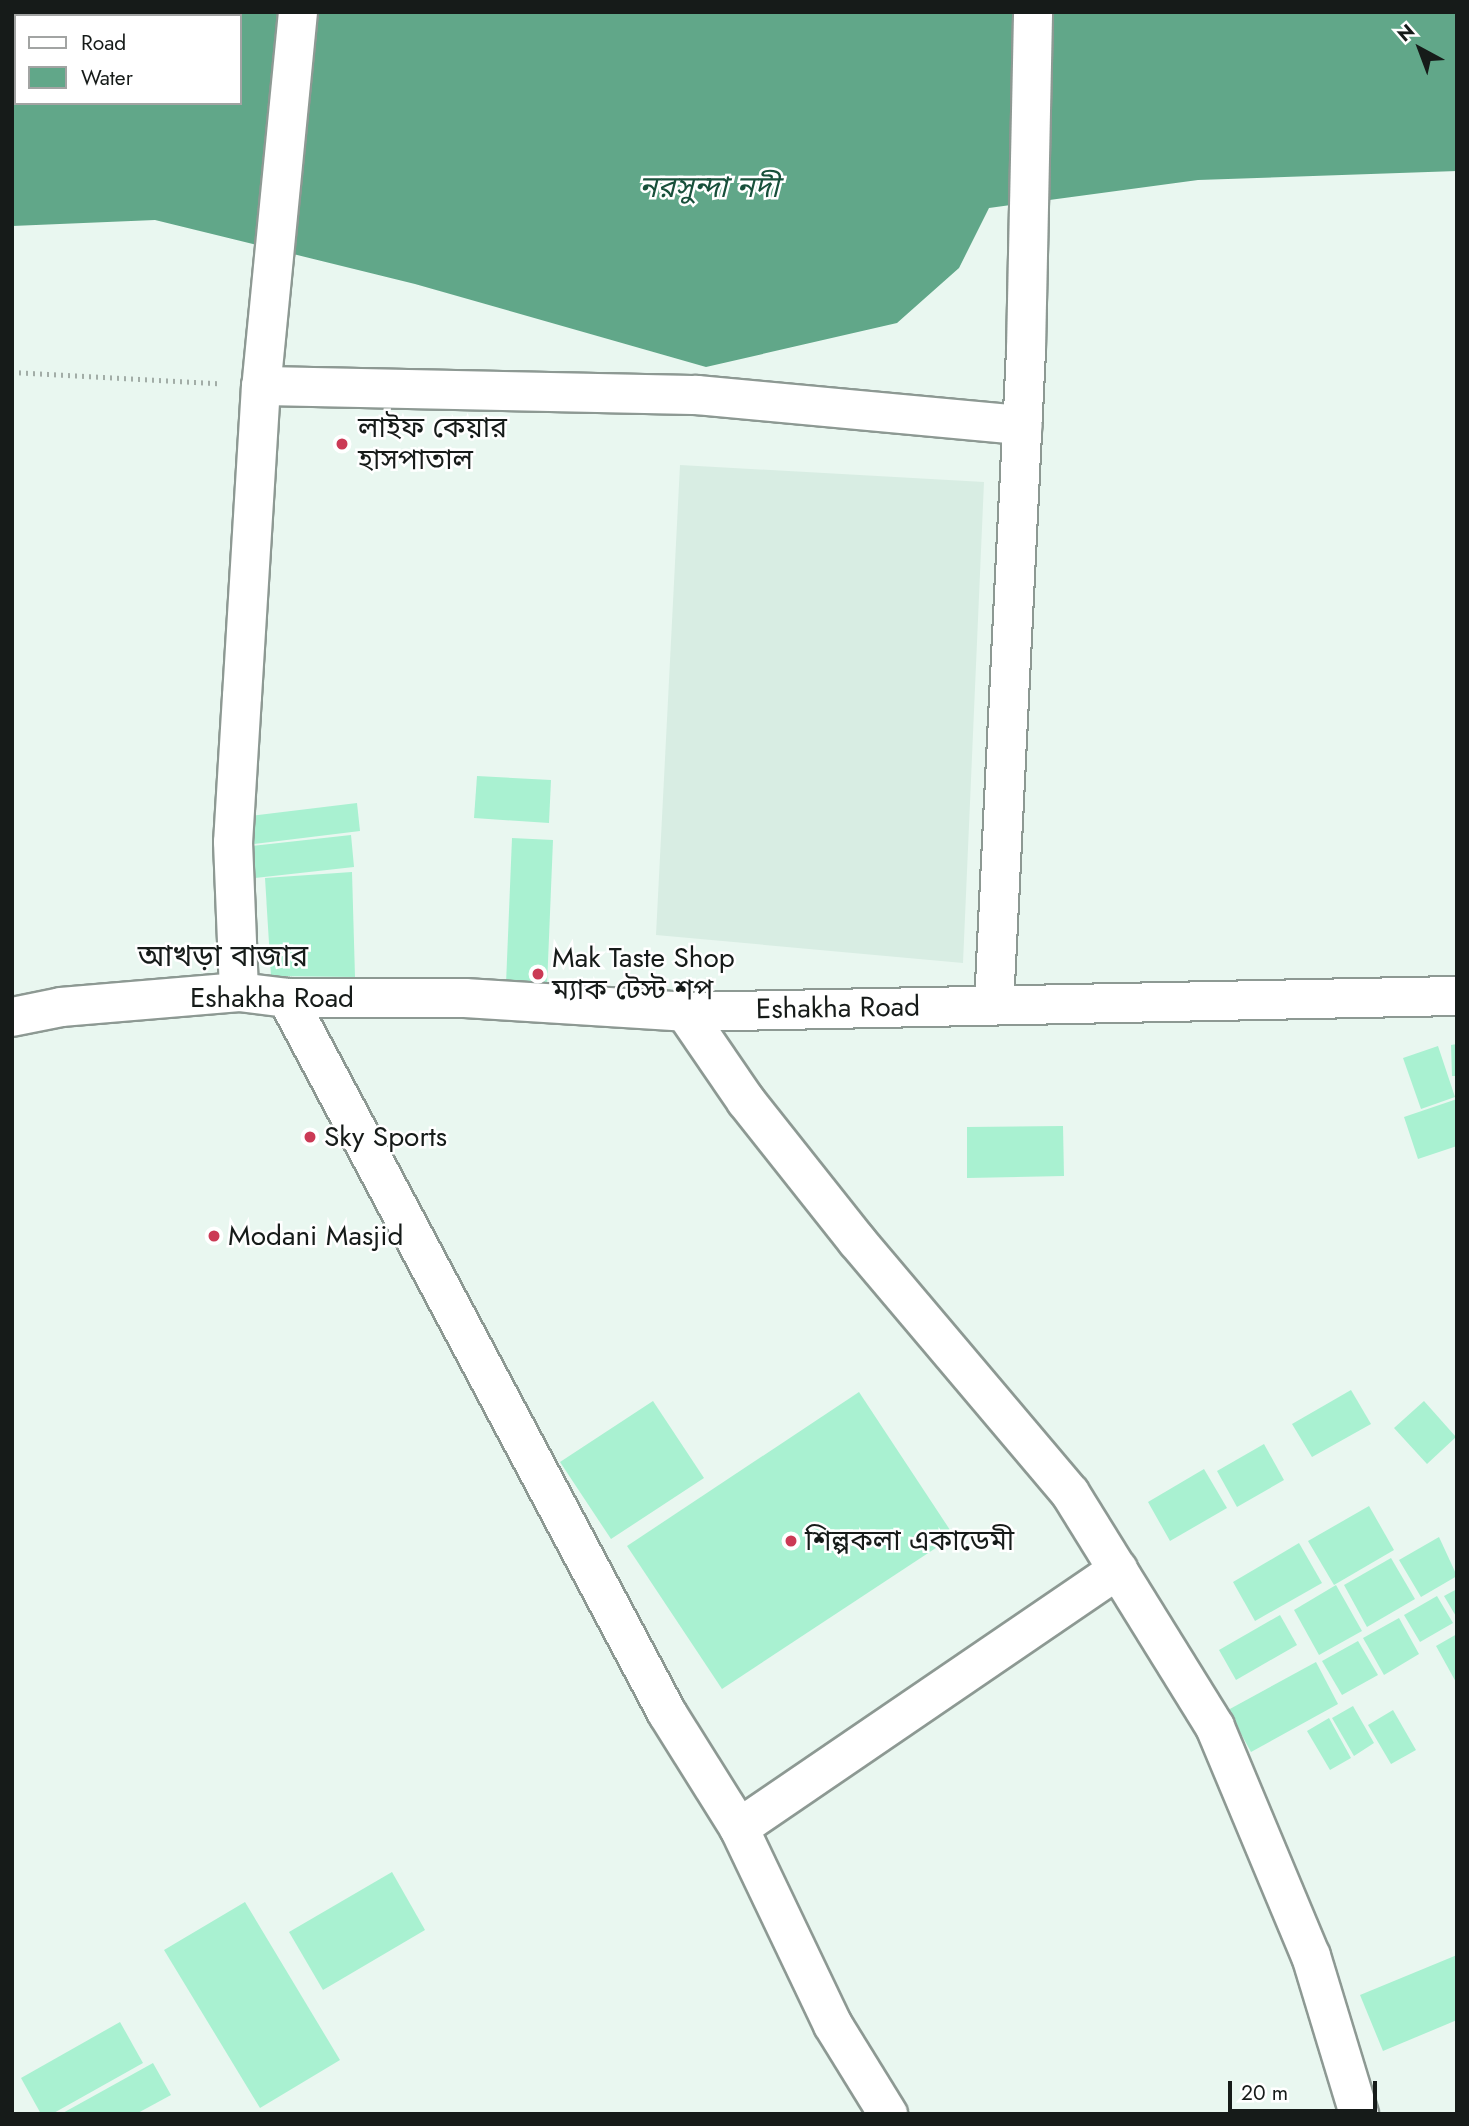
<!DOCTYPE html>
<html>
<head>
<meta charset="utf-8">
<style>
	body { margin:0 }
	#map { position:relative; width:1469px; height:2126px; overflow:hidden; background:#e9f7f0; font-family:Jost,"Noto Sans Bengali",sans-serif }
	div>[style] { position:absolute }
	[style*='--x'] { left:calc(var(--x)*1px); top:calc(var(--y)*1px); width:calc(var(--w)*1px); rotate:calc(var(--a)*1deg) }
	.built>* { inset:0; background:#d8ede3 }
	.water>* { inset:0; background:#61a789 }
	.building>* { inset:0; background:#a9f1d1 }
	.path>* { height:4.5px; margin-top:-2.25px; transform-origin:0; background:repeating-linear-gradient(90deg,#a2ada7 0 2px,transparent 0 7px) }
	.roads { filter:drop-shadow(2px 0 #8d9993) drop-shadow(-2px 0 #8d9993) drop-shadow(0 2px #8d9993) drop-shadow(0 -2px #8d9993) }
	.minor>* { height:38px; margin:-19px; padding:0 19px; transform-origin:19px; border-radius:19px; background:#fff }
	.tertiary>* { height:38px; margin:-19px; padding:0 19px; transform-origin:19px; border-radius:19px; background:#fff }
	.secondary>* { height:38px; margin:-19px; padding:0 19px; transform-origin:19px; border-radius:19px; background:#fff }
	.dots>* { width:19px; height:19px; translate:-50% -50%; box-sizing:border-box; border:4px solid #fff; border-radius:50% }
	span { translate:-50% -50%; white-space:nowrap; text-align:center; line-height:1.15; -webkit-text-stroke:5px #fff; paint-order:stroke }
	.poi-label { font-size:28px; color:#161b19 }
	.left { translate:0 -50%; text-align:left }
	.street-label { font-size:28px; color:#161b19 }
	.water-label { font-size:30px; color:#18503b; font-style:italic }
	.neighbourhood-label { font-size:30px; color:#161b19 }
	.frame { position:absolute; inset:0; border:14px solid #161b19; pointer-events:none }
	.legend { position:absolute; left:14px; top:14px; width:228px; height:91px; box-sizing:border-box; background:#fff; border:2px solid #a2a4a3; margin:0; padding:9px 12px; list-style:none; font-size:21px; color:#161b19 }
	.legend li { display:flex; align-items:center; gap:14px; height:35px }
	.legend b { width:35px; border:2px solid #a2a4a3 }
	.north { position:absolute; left:1385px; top:14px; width:70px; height:70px; -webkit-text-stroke:5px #fff; paint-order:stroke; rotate:319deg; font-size:19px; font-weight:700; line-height:28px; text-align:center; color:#161b19 }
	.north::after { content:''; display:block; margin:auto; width:24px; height:32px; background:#161b19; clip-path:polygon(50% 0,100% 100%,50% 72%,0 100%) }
	.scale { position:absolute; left:1228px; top:2081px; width:149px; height:32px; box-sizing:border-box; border:4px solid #161b19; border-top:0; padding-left:9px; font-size:21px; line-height:24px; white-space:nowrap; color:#161b19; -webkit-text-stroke:5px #fff; paint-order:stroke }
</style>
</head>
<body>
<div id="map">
	<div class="built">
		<div style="clip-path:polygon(680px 465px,984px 482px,963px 963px,656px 935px)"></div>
	</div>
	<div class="water">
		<div style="clip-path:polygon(evenodd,12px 12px,1457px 12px,1457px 171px,1198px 180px,989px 208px,959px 268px,897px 323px,706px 367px,415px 284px,155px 220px,12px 226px,12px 12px,16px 16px,240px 16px,240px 103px,16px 103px,16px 16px)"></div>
	</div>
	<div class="building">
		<div style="clip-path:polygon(477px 776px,551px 780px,549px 823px,474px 818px)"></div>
		<div style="clip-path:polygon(357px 803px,360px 831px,245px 845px,241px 817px)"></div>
		<div style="clip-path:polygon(351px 835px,354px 867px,255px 878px,252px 846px)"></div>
		<div style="clip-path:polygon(512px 838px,553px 840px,547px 986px,506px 984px)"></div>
		<div style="clip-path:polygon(352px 872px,355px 977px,271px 976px,265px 878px)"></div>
		<div style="clip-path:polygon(1457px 1044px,1457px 1076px,1452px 1076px,1451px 1045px)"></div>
		<div style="clip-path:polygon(1438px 1046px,1455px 1097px,1421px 1109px,1403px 1058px)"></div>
		<div style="clip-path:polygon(1457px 1099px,1457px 1146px,1418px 1159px,1404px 1117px)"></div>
		<div style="clip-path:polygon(1063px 1126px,1064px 1176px,967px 1178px,967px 1127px)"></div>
		<div style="clip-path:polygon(1351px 1390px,1371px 1424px,1312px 1457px,1292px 1424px)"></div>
		<div style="clip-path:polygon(859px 1392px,954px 1536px,722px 1689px,627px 1546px)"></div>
		<div style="clip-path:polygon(653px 1401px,704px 1478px,611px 1539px,560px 1462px)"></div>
		<div style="clip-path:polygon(1424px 1401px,1456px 1437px,1427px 1464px,1394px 1428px)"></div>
		<div style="clip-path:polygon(1264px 1444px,1284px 1480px,1237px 1507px,1217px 1471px)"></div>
		<div style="clip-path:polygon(1204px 1469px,1227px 1508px,1170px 1541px,1148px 1502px)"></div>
		<div style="clip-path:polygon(1369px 1506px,1394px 1550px,1334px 1585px,1308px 1541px)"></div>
		<div style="clip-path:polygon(1439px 1537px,1457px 1576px,1421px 1597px,1399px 1560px)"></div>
		<div style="clip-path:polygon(1299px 1543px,1322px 1583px,1255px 1621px,1233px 1582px)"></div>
		<div style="clip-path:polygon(1391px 1558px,1415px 1599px,1367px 1627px,1344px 1585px)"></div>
		<div style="clip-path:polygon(1336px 1585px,1362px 1631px,1319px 1655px,1294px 1610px)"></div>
		<div style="clip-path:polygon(1457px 1589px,1457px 1618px,1444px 1596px)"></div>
		<div style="clip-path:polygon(1437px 1596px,1453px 1623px,1420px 1642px,1404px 1615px)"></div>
		<div style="clip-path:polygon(1280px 1615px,1297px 1645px,1236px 1680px,1219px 1650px)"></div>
		<div style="clip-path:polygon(1399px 1618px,1419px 1654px,1384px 1675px,1363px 1638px)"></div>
		<div style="clip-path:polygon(1457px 1634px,1457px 1684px,1436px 1646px)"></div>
		<div style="clip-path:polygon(1358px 1641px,1378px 1675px,1342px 1695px,1322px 1661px)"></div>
		<div style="clip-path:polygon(1316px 1662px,1338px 1704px,1251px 1752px,1228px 1710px)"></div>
		<div style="clip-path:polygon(1353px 1706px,1374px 1743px,1354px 1756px,1332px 1718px)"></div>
		<div style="clip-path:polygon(1393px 1710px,1416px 1750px,1391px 1764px,1368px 1725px)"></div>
		<div style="clip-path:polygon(1329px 1718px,1351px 1758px,1330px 1770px,1307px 1731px)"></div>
		<div style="clip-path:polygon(392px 1872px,425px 1930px,323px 1990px,289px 1932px)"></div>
		<div style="clip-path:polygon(245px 1902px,340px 2060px,260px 2108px,164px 1950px)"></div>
		<div style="clip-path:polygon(1457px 1955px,1457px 2020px,1383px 2051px,1360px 1995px)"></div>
		<div style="clip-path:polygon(120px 2022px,143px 2063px,52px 2114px,41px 2114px,21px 2078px)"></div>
		<div style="clip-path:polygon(153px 2063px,171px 2095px,136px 2114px,61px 2114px)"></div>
	</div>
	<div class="path">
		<div style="--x:12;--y:372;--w:206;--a:3.1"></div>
	</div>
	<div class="roads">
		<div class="minor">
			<div style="--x:261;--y:386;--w:436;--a:1.2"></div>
			<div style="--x:697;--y:395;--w:327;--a:5.3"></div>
			<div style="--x:287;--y:998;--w:810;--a:62.01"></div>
			<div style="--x:667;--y:1713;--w:136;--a:57.9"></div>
			<div style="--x:739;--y:1828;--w:218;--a:64.5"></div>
			<div style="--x:833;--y:2025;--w:105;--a:58.3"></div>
			<div style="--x:994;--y:1005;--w:656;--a:-87.2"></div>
			<div style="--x:1026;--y:350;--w:338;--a:-88.8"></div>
			<div style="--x:739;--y:1828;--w:459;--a:-34.3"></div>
		</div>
		<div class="tertiary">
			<div style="--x:685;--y:1012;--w:772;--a:-1.19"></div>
			<div style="--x:12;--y:1017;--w:50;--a:-11.5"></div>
			<div style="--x:61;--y:1007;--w:179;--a:-4.8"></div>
		</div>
		<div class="secondary">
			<div style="--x:298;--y:12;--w:376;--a:95.6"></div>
			<div style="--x:261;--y:386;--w:311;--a:93.5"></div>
			<div style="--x:242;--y:696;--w:146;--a:93.5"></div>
			<div style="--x:233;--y:842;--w:150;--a:87.7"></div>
			<div style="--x:239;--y:992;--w:48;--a:7.1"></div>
			<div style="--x:287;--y:998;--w:178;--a:0"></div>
			<div style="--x:465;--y:998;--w:220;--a:3.6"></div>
			<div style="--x:685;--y:1012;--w:108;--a:55.6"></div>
			<div style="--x:746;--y:1101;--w:179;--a:51.6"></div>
			<div style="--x:857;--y:1241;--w:330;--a:49.8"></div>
			<div style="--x:1070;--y:1493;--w:275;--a:58.2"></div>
			<div style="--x:1215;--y:1727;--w:248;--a:67.3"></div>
			<div style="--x:1311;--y:1956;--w:165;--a:73.1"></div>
		</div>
	</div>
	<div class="dots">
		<div style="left:342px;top:444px;background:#cb3a55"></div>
		<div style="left:538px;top:974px;background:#cb3a55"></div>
		<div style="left:310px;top:1137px;background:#cb3a55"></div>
		<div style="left:214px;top:1236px;background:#cb3a55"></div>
		<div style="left:791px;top:1541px;background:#cb3a55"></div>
	</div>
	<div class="poi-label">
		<span class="left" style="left:358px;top:444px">লাইফ কেয়ার<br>হাসপাতাল</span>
		<span class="left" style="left:552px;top:974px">Mak Taste Shop<br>ম্যাক টেস্ট শপ</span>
		<span class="left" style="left:324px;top:1137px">Sky Sports</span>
		<span class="left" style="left:228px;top:1236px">Modani Masjid</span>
		<span class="left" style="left:805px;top:1541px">শিল্পকলা একাডেমী</span>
	</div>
	<div class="street-label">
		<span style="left:272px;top:998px">Eshakha Road</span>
		<span style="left:838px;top:1008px;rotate:-1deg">Eshakha Road</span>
	</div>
	<div class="water-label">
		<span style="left:709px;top:187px">নরসুন্দা নদী</span>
	</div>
	<div class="neighbourhood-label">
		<span style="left:223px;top:956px">আখড়া বাজার</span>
	</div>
	<div class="frame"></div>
	<ul class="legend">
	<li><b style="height:9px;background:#fff"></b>Road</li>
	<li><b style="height:19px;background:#61a789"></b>Water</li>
	</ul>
	<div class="north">N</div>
	<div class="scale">20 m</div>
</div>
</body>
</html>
